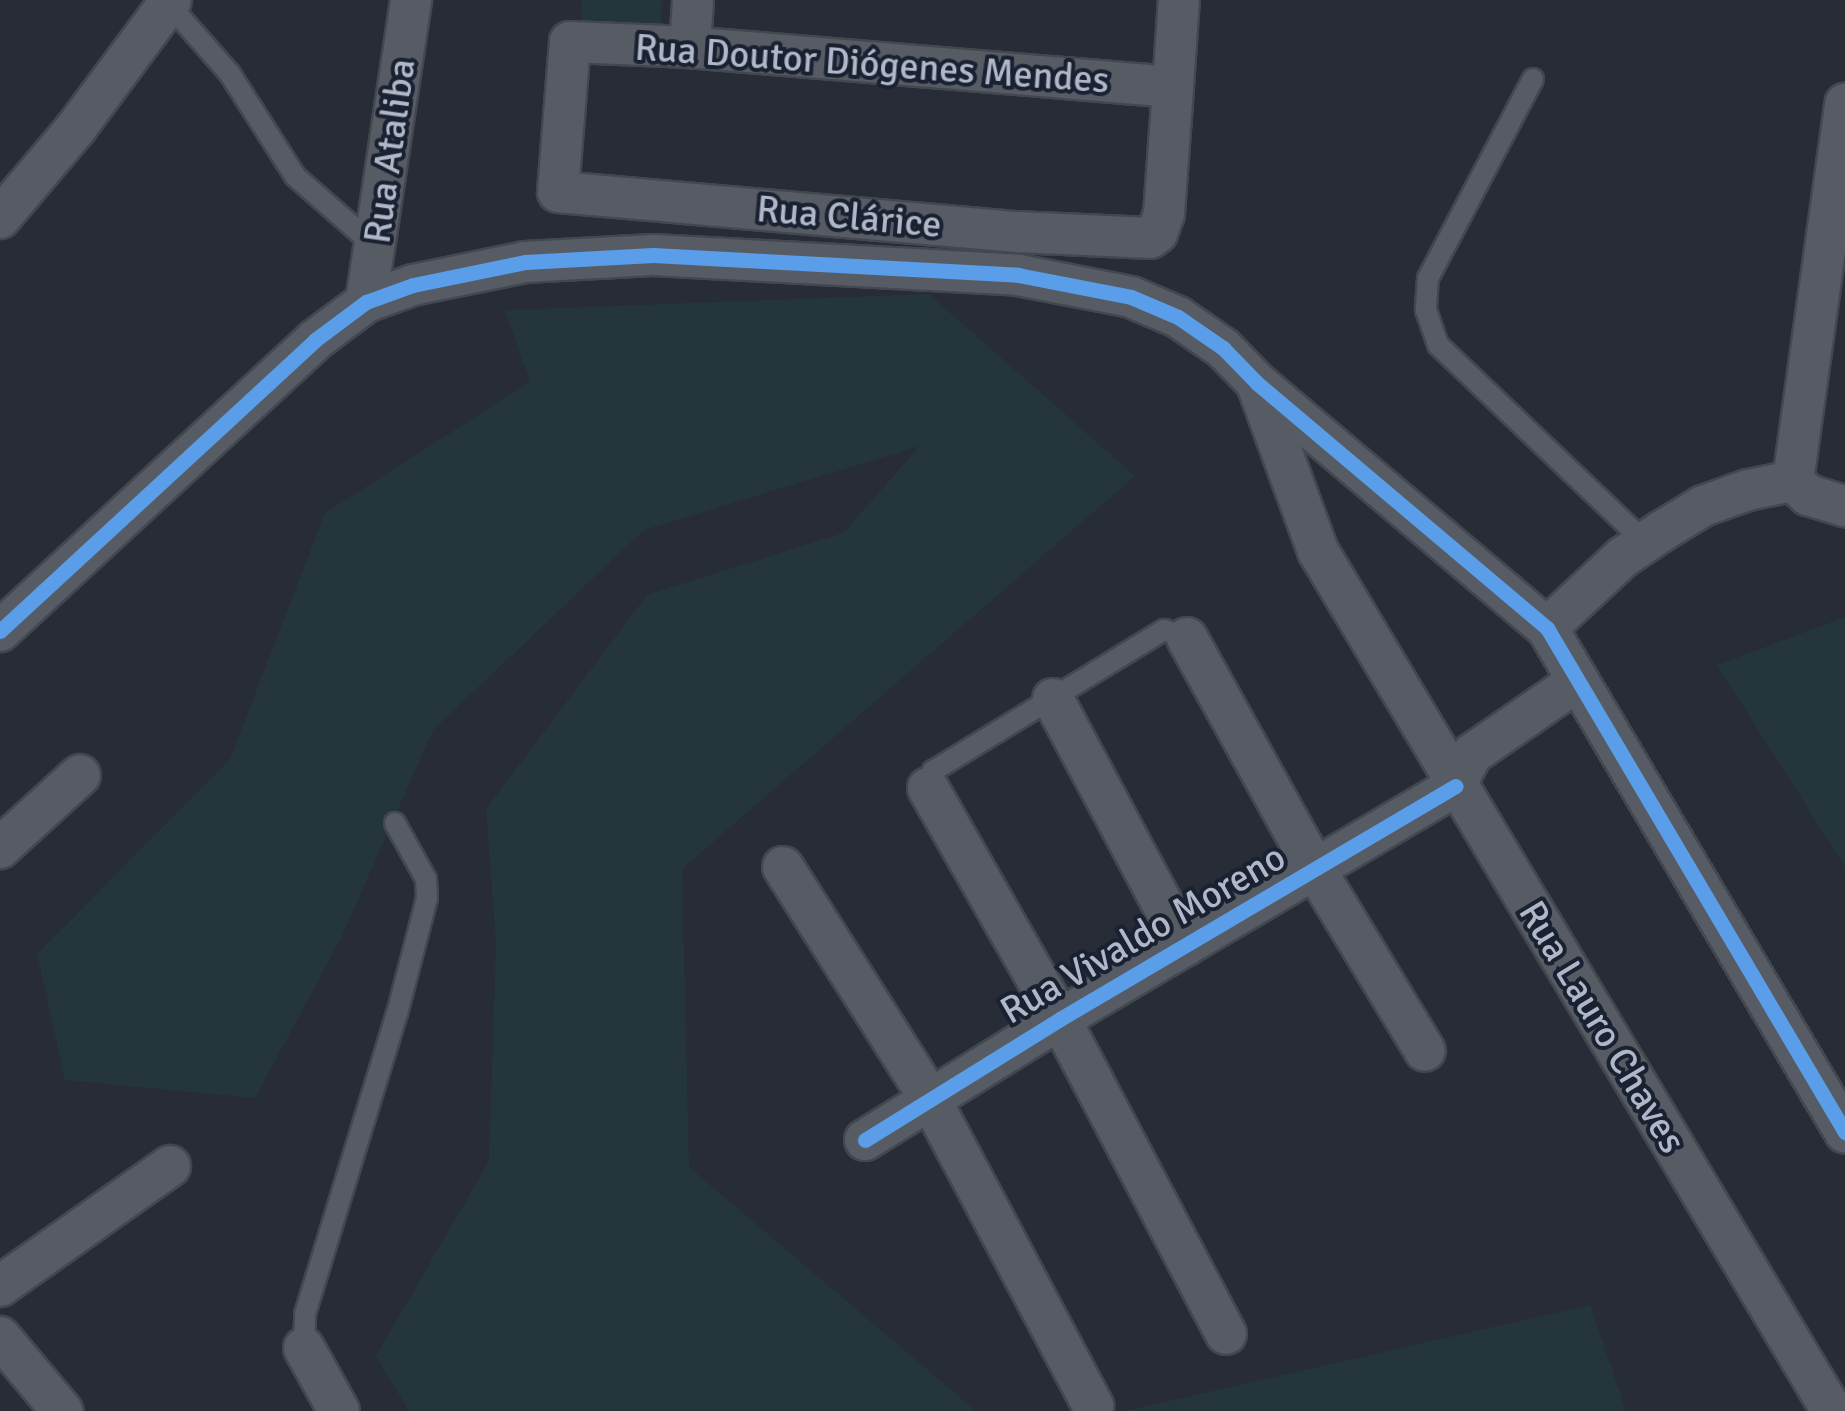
<!DOCTYPE html>
<html>
<head>
<meta charset="utf-8">
<style>
	body { margin:0 }
	#map { position:relative; width:1845px; height:1411px; overflow:hidden; background:#272c36; font-family:Signika,sans-serif }
	div>[style] { position:absolute }
	[style*='--x'] { left:calc(var(--x)*1px); top:calc(var(--y)*1px); width:calc(var(--w)*1px); rotate:calc(var(--a)*1deg) }
	.green>* { inset:0; background:#24363c }
	.roads { filter:drop-shadow(2px 0 #43474f) drop-shadow(-2px 0 #43474f) drop-shadow(0 2px #43474f) drop-shadow(0 -2px #43474f) }
	.lane>* { height:20px; margin:-10px; padding:0 10px; transform-origin:10px; border-radius:10px; background:#575b64 }
	.street>* { height:40px; margin:-20px; padding:0 20px; transform-origin:20px; border-radius:20px; background:#575b64 }
	.cycleway>* { height:15px; margin:-7.5px; padding:0 7.5px; transform-origin:7.5px; border-radius:7.5px; background:#5a9eea }
	span { translate:-50% -50%; white-space:nowrap; text-align:center; line-height:1.15; -webkit-text-stroke:8px #1a2231; paint-order:stroke }
	.street-label { font-size:38px; color:#b0b7c8 }
</style>
</head>
<body>
<div id="map">
	<div class="green">
		<div style="clip-path:polygon(582px 0,662px 0,661px 32px,581px 27px)"></div>
		<div style="clip-path:polygon(929px 294px,1135px 476px,682px 869px,689px 1167px,976px 1411px,409px 1411px,376px 1356px,489px 1161px,496px 944px,486px 809px,647px 595px,843px 533px,920px 446px,644px 530px,433px 730px,341px 938px,255px 1098px,65px 1080px,37px 954px,230px 759px,325px 513px,530px 382px,505px 310px)"></div>
		<div style="clip-path:polygon(1845px 617px,1845px 867px,1717px 665px)"></div>
		<div style="clip-path:polygon(1590px 1305px,1626px 1411px,1125px 1411px)"></div>
	</div>
	<div class="roads">
		<div class="lane">
			<div style="--x:165;--y:0;--w:98;--a:48.7"></div>
			<div style="--x:230;--y:74;--w:121;--a:57.5"></div>
			<div style="--x:295;--y:176;--w:106;--a:41.2"></div>
			<div style="--x:1533;--y:79;--w:225;--a:117.8"></div>
			<div style="--x:1428;--y:278;--w:32;--a:94"></div>
			<div style="--x:1426;--y:310;--w:37;--a:71"></div>
			<div style="--x:1438;--y:345;--w:286;--a:43.6"></div>
			<div style="--x:928;--y:788;--w:18;--a:-74"></div>
			<div style="--x:933;--y:771;--w:271;--a:-31.4"></div>
			<div style="--x:1164;--y:630;--w:24;--a:19"></div>
			<div style="--x:304;--y:1348;--w:34;--a:-88"></div>
			<div style="--x:305;--y:1314;--w:314;--a:-73"></div>
			<div style="--x:397;--y:1014;--w:120;--a:-75.5"></div>
			<div style="--x:427;--y:898;--w:19;--a:-93"></div>
			<div style="--x:426;--y:879;--w:64;--a:-119"></div>
		</div>
		<div class="street">
			<div style="--x:690;--y:47;--w:47;--a:-86.3"></div>
			<div style="--x:1173;--y:87;--w:485;--a:-175.3"></div>
			<div style="--x:690;--y:47;--w:120;--a:-177.6"></div>
			<div style="--x:570;--y:42;--w:150;--a:94.6"></div>
			<div style="--x:558;--y:192;--w:461;--a:5"></div>
			<div style="--x:1017;--y:232;--w:133;--a:2.6"></div>
			<div style="--x:1150;--y:238;--w:9;--a:-36"></div>
			<div style="--x:1157;--y:233;--w:20;--a:-70"></div>
			<div style="--x:1164;--y:214;--w:127;--a:-85.9"></div>
			<div style="--x:1173;--y:87;--w:87;--a:-86.1"></div>
			<div style="--x:0;--y:218;--w:118;--a:-49.8"></div>
			<div style="--x:76;--y:128;--w:159;--a:-53.4"></div>
			<div style="--x:366;--y:302;--w:305;--a:-81.5"></div>
			<div style="--x:1258;--y:387;--w:175;--a:69.9"></div>
			<div style="--x:1318;--y:551;--w:1002;--a:59.13"></div>
			<div style="--x:1793;--y:481;--w:381;--a:-82.1"></div>
			<div style="--x:1793;--y:481;--w:21;--a:43"></div>
			<div style="--x:1808;--y:495;--w:39;--a:17"></div>
			<div style="--x:1547;--y:628;--w:104;--a:-43.1"></div>
			<div style="--x:1623;--y:557;--w:47;--a:-33.7"></div>
			<div style="--x:1662;--y:531;--w:48;--a:-31.4"></div>
			<div style="--x:1703;--y:506;--w:48;--a:-19.6"></div>
			<div style="--x:1748;--y:490;--w:46;--a:-11.3"></div>
			<div style="--x:0;--y:631;--w:429;--a:-42.7"></div>
			<div style="--x:315;--y:340;--w:64;--a:-36.7"></div>
			<div style="--x:366;--y:302;--w:50;--a:-19.9"></div>
			<div style="--x:413;--y:285;--w:114;--a:-11.6"></div>
			<div style="--x:525;--y:262;--w:128;--a:-3.1"></div>
			<div style="--x:653;--y:255;--w:366;--a:3.1"></div>
			<div style="--x:1018;--y:275;--w:115;--a:11"></div>
			<div style="--x:1131;--y:297;--w:51;--a:23.1"></div>
			<div style="--x:1178;--y:317;--w:55;--a:34.6"></div>
			<div style="--x:1223;--y:348;--w:49;--a:45.8"></div>
			<div style="--x:1257;--y:383;--w:380;--a:40.2"></div>
			<div style="--x:1547;--y:628;--w:586;--a:59.41"></div>
			<div style="--x:1187;--y:638;--w:266;--a:61"></div>
			<div style="--x:1316;--y:871;--w:210;--a:58.8"></div>
			<div style="--x:1053;--y:699;--w:280;--a:61.9"></div>
			<div style="--x:1455;--y:786;--w:36;--a:-62"></div>
			<div style="--x:1472;--y:754;--w:129;--a:-34.6"></div>
			<div style="--x:928;--y:788;--w:266;--a:60.3"></div>
			<div style="--x:1060;--y:1019;--w:356;--a:62.2"></div>
			<div style="--x:0;--y:848;--w:108;--a:-42.4"></div>
			<div style="--x:783;--y:867;--w:275;--a:57.6"></div>
			<div style="--x:930;--y:1099;--w:348;--a:62"></div>
			<div style="--x:865;--y:1140;--w:229;--a:-31.8"></div>
			<div style="--x:1060;--y:1019;--w:459;--a:-30.5"></div>
			<div style="--x:0;--y:1286;--w:208;--a:-35.2"></div>
			<div style="--x:0;--y:1337;--w:97;--a:50"></div>
			<div style="--x:304;--y:1348;--w:72;--a:60.9"></div>
		</div>
	</div>
	<div class="cycleway">
		<div style="--x:0;--y:631;--w:429;--a:-42.7"></div>
		<div style="--x:315;--y:340;--w:64;--a:-36.7"></div>
		<div style="--x:366;--y:302;--w:50;--a:-19.9"></div>
		<div style="--x:413;--y:285;--w:114;--a:-11.6"></div>
		<div style="--x:525;--y:262;--w:128;--a:-3.1"></div>
		<div style="--x:653;--y:255;--w:366;--a:3.1"></div>
		<div style="--x:1018;--y:275;--w:115;--a:11"></div>
		<div style="--x:1131;--y:297;--w:51;--a:23.1"></div>
		<div style="--x:1178;--y:317;--w:55;--a:34.6"></div>
		<div style="--x:1223;--y:348;--w:49;--a:45.8"></div>
		<div style="--x:1257;--y:383;--w:380;--a:40.2"></div>
		<div style="--x:1547;--y:628;--w:586;--a:59.41"></div>
		<div style="--x:865;--y:1140;--w:229;--a:-31.8"></div>
		<div style="--x:1060;--y:1019;--w:459;--a:-30.5"></div>
	</div>
	<div class="street-label">
		<span style="left:872px;top:64px;rotate:4deg">Rua Doutor Diógenes Mendes</span>
		<span style="left:390px;top:151px;rotate:-82deg">Rua Ataliba</span>
		<span style="left:849px;top:217px;rotate:5deg">Rua Clárice</span>
		<span style="left:1143px;top:934px;rotate:-30deg">Rua Vivaldo Moreno</span>
		<span style="left:1602px;top:1027px;rotate:59deg">Rua Lauro Chaves</span>
	</div>
</div>
</body>
</html>
